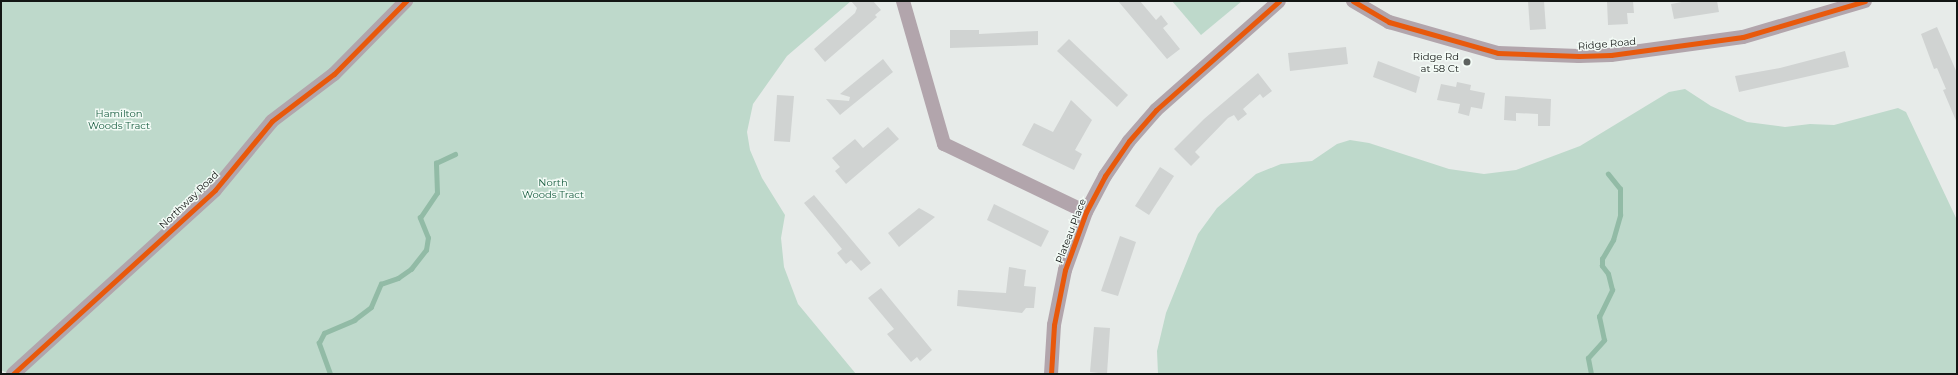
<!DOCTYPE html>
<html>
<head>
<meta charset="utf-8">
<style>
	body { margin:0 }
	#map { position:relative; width:1958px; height:375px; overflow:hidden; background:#e7ebe9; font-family:Montserrat,sans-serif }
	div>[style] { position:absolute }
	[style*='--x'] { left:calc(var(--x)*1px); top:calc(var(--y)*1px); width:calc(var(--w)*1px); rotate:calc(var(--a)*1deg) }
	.green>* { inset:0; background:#bed9cb }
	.stream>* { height:4.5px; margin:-2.25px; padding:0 2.25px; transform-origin:2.25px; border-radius:2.25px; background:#92bba6 }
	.building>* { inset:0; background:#d0d3d2 }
	.minor>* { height:14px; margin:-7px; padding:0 7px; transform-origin:7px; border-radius:7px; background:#b2a5ac }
	.cycleway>* { height:5px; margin:-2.5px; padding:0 2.5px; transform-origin:2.5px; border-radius:2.5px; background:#e8590c }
	.dots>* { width:11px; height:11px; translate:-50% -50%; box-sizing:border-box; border:2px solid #f3fbf6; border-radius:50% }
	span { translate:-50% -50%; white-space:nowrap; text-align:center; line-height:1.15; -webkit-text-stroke:3px #f3fbf6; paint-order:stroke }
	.street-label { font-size:10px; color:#131614 }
	.poi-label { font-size:10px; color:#131614 }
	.right { translate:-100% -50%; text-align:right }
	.park-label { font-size:10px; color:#1e6145 }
	.frame { position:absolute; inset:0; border:2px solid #131614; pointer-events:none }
</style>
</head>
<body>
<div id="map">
	<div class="green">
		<div style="clip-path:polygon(1px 1px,851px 1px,787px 56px,753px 104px,747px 132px,750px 150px,762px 178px,785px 215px,781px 238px,784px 267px,798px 304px,856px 374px,9px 374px,1px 370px)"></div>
		<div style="clip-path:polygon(1172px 1px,1242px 1px,1201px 35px)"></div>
		<div style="clip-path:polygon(1685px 89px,1711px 106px,1747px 122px,1785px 127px,1810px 124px,1834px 125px,1898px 108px,1906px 112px,1957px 220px,1957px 374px,1158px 374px,1157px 351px,1166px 313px,1198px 234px,1217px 208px,1256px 174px,1281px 164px,1312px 161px,1337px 144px,1350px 140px,1369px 143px,1449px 169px,1484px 174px,1516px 170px,1580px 146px,1669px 92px)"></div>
	</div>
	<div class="stream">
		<div style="--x:330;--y:374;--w:33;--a:-110"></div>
		<div style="--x:319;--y:343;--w:11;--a:-63"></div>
		<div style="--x:324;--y:333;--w:33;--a:-23"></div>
		<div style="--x:354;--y:320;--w:21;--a:-37"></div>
		<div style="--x:371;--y:307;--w:25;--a:-67"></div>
		<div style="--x:381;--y:284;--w:18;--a:-19"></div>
		<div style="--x:398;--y:278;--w:16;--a:-35"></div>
		<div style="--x:411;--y:269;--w:24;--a:-52"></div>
		<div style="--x:426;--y:250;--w:12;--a:-81"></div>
		<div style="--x:428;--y:238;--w:22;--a:-112"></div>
		<div style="--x:420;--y:218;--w:30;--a:-56"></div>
		<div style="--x:437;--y:193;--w:30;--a:-92"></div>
		<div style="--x:436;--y:163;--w:21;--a:-25"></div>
		<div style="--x:1591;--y:374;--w:16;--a:-101"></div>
		<div style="--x:1588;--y:358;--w:24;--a:-48"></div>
		<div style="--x:1604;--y:340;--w:24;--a:-102"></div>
		<div style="--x:1599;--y:317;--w:30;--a:-64"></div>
		<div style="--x:1612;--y:290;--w:16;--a:-104"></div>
		<div style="--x:1608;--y:274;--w:10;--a:-127"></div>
		<div style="--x:1602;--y:266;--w:7;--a:-90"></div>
		<div style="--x:1602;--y:259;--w:22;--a:-60"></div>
		<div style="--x:1613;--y:240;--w:26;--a:-74"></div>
		<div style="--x:1620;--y:215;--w:26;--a:-90"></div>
		<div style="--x:1620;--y:189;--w:19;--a:-129"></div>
	</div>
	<div class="building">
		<div style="clip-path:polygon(851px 1px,873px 1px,881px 10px,875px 15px,877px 17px,825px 62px,814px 49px,855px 13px,857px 8px)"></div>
		<div style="clip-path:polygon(1118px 1px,1140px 1px,1156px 20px,1161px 15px,1168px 24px,1163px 28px,1180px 49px,1167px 59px)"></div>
		<div style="clip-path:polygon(1528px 1px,1544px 1px,1546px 29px,1530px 30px)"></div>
		<div style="clip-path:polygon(1607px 1px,1633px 1px,1634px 13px,1627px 13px,1628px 24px,1608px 25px)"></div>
		<div style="clip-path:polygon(1687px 1px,1717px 1px,1719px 12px,1674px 19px,1671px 4px)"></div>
		<div style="clip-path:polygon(1937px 27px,1957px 73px,1957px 123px,1943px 90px,1946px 89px,1937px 68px,1934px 69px,1921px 34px)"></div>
		<div style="clip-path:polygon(950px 30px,979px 30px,979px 34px,1038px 31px,1038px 45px,950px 48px)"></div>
		<div style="clip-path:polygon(1069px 39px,1128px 95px,1117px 107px,1057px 51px)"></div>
		<div style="clip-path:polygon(1346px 47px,1348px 64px,1290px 71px,1288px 53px)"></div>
		<div style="clip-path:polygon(1845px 51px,1849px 67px,1739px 92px,1735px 76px,1780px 68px)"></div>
		<div style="clip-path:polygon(883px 59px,893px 72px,840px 115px,826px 99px,849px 101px,850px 97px,840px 94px)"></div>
		<div style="clip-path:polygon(1378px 61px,1420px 77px,1416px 93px,1373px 77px)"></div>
		<div style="clip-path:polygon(1258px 73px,1272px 91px,1263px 98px,1260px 94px,1243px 109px,1247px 114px,1238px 121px,1234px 115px,1228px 118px,1195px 152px,1200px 157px,1191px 166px,1174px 149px,1204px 119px)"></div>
		<div style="clip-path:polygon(1457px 82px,1471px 85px,1470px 90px,1485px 93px,1482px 109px,1471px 107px,1469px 116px,1458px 113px,1460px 104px,1437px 100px,1441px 84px,1456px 87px)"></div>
		<div style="clip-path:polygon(777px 95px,794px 96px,790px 142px,774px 141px)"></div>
		<div style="clip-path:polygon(1505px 96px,1551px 99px,1550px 126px,1538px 126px,1538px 114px,1516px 113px,1516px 121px,1504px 120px)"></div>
		<div style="clip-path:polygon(1071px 100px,1092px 120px,1075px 150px,1082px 154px,1074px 170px,1022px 145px,1034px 123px,1053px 132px)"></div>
		<div style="clip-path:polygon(888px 127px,899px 139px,846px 184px,835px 171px,840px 167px,832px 158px,855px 139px,863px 148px)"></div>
		<div style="clip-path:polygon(1160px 167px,1174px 176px,1149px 215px,1135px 206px)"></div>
		<div style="clip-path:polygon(814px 195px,871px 263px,861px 271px,851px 260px,846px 264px,837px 253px,842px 249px,804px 203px)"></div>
		<div style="clip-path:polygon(994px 204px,1049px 231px,1041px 247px,987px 220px)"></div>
		<div style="clip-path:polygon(919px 208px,935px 217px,899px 247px,888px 233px)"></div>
		<div style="clip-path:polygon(1120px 236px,1136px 242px,1118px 296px,1101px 291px)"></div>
		<div style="clip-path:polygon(1009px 267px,1026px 270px,1024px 286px,1036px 287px,1034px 308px,1026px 308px,1022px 313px,957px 306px,958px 290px,1006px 293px)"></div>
		<div style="clip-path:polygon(881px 288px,932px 350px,920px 361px,917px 357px,911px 362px,887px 334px,894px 329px,868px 298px)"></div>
		<div style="clip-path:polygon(1094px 327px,1110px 328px,1107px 374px,1090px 372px)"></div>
	</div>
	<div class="minor">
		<div style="--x:903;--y:1;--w:149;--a:74"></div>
		<div style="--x:944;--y:144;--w:157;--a:25.6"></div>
		<div style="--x:1353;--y:1;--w:42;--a:30.3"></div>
		<div style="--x:1389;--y:22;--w:113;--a:15.9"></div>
		<div style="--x:1498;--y:53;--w:81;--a:2.1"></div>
		<div style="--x:1579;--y:56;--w:32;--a:-2"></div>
		<div style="--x:1611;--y:55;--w:133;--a:-7.8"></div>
		<div style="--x:1743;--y:37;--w:127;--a:-16.4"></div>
		<div style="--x:13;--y:374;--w:273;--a:-42.3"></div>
		<div style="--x:215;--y:190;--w:89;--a:-50.4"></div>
		<div style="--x:272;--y:121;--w:78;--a:-37.2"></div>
		<div style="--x:334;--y:74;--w:103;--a:-45.4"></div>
		<div style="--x:1051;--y:374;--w:49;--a:-86.5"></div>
		<div style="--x:1054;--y:325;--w:56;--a:-78.7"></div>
		<div style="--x:1065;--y:270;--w:62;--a:-70.1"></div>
		<div style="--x:1086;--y:212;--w:41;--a:-62.2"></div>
		<div style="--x:1105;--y:176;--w:42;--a:-55.6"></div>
		<div style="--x:1129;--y:141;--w:41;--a:-48.9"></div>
		<div style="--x:1156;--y:110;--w:164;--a:-41.5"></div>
	</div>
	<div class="cycleway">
		<div style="--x:1353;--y:1;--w:42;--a:30.3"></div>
		<div style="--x:1389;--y:22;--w:113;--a:15.9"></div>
		<div style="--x:1498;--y:53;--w:81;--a:2.1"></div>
		<div style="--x:1579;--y:56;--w:32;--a:-2"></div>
		<div style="--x:1611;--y:55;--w:133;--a:-7.8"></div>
		<div style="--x:1743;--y:37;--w:127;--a:-16.4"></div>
		<div style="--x:13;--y:374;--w:273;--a:-42.3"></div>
		<div style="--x:215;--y:190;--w:89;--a:-50.4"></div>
		<div style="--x:272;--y:121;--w:78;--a:-37.2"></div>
		<div style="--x:334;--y:74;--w:103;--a:-45.4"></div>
		<div style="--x:1051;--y:374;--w:49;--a:-86.5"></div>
		<div style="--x:1054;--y:325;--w:56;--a:-78.7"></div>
		<div style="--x:1065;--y:270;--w:62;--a:-70.1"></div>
		<div style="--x:1086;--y:212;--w:41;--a:-62.2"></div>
		<div style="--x:1105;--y:176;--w:42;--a:-55.6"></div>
		<div style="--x:1129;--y:141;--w:41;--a:-48.9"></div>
		<div style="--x:1156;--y:110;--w:164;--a:-41.5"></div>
	</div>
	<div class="dots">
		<div style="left:1467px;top:62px;background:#5d615f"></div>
	</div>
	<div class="street-label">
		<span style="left:1607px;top:44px;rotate:-5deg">Ridge Road</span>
		<span style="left:189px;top:200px;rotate:-44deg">Northway Road</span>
		<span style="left:1071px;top:231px;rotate:-69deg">Plateau Place</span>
	</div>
	<div class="poi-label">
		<span class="right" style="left:1459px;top:62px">Ridge Rd<br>at 58 Ct</span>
	</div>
	<div class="park-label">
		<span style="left:119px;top:119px">Hamilton<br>Woods Tract</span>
		<span style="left:553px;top:188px">North<br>Woods Tract</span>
	</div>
	<div class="frame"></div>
</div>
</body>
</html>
